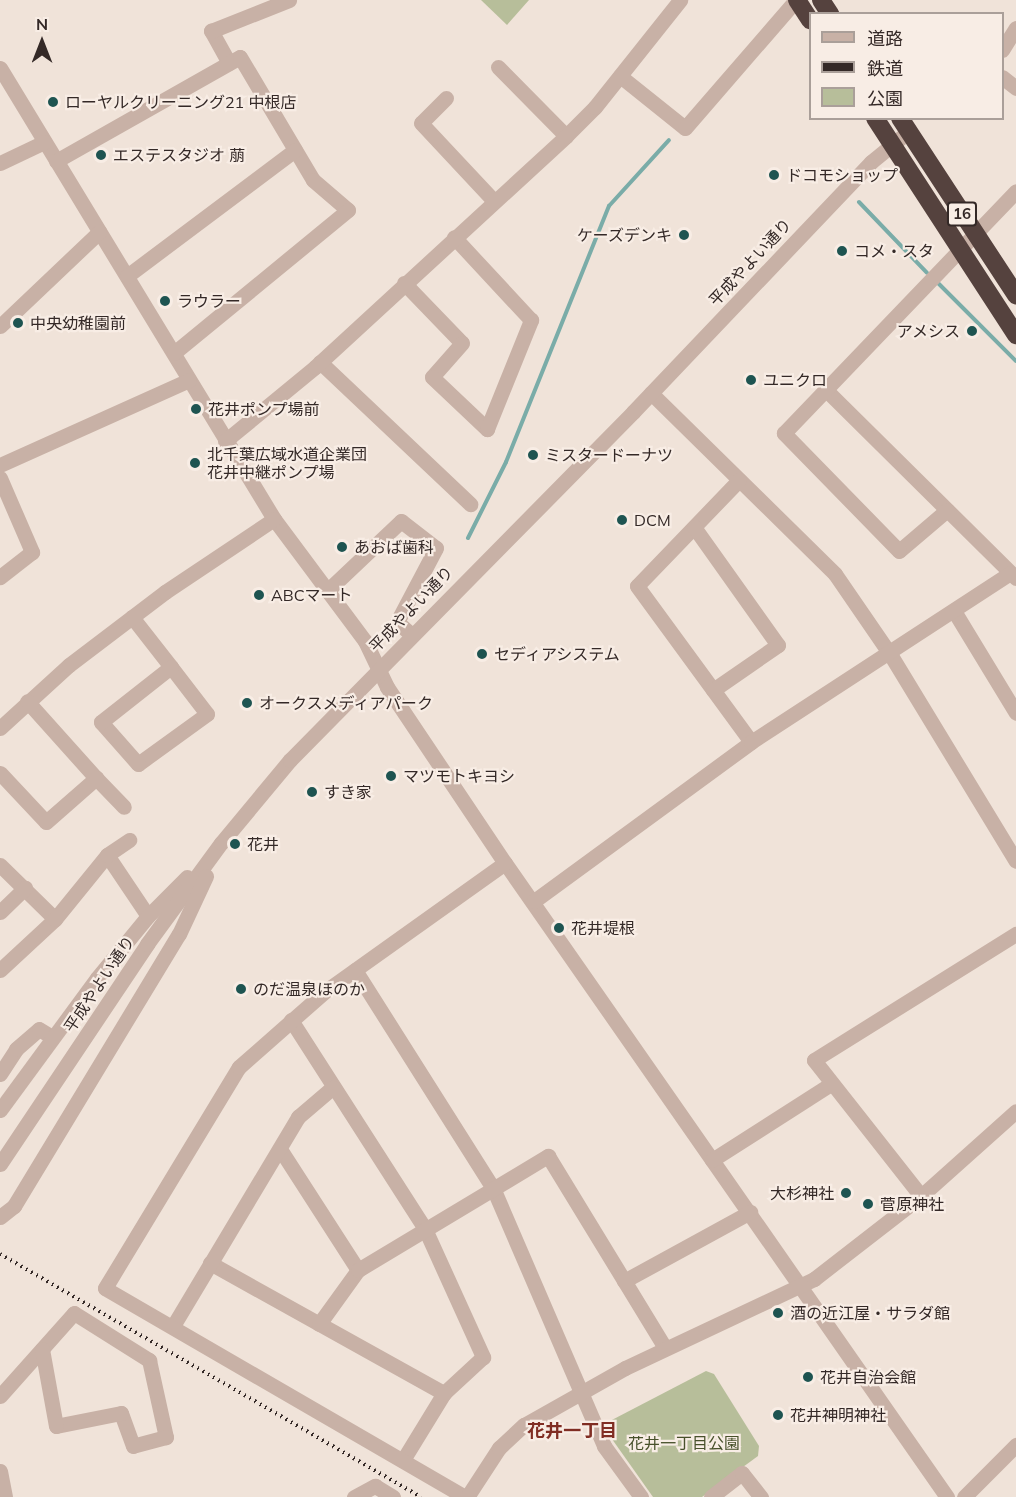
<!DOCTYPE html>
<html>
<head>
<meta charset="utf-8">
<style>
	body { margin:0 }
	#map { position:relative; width:1016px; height:1497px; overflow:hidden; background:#f0e3d9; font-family:Mulish,"Noto Sans JP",sans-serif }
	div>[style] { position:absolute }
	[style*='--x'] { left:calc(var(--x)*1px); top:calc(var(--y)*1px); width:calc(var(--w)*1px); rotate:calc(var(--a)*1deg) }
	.green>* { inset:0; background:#b7be9a }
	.stream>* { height:4px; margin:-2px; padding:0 2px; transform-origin:2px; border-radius:2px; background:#7aaca8 }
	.minor>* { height:15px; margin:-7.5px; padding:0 7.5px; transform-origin:7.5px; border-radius:7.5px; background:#c8b1a6 }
	.highway>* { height:18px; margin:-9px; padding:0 9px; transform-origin:9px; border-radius:9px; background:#55423e }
	.rail>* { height:4px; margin-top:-2px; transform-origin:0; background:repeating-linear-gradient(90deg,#342927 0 1.5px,transparent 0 6px) }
	.dots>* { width:16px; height:16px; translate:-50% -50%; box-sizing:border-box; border:3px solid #f8ede5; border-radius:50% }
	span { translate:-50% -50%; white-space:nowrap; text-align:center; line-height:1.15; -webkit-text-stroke:4.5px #f8ede5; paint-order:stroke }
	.shield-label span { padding:2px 4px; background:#f8ede5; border:2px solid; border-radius:4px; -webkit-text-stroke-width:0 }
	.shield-label { font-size:15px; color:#342927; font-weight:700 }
	.poi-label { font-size:16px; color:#342927 }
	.left { translate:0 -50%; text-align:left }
	.right { translate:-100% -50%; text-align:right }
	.street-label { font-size:16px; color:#342927 }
	.park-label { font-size:16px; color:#48512b }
	.neighbourhood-label { font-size:18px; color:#802d23; font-weight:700 }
	.legend { position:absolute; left:809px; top:12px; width:195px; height:108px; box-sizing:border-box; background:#f8ede5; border:2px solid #aa9f99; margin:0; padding:8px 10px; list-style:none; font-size:18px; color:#342927 }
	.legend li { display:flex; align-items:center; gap:12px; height:30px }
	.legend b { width:30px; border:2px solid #aa9f99 }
	.north { position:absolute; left:12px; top:12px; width:60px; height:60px; -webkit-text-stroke:4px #f8ede5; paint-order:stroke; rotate:0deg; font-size:16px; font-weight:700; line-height:24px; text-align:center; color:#342927 }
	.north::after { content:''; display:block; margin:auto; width:21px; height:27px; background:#342927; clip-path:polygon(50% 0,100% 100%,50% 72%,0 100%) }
</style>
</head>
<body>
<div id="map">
	<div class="green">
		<div style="clip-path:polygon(481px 0,529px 0,507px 25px)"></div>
		<div style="clip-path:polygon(706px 1371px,714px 1374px,759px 1446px,758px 1456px,702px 1497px,653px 1497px,607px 1432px,608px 1422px)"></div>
	</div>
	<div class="stream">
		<div style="--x:859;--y:202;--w:98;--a:46.2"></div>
		<div style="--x:938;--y:283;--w:110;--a:45"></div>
		<div style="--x:468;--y:538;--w:85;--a:-63.4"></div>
		<div style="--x:506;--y:462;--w:276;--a:-68.1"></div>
		<div style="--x:609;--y:206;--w:89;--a:-47.7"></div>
	</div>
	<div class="minor">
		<div style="--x:1002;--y:50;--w:26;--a:-58"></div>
		<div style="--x:229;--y:63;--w:37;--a:-119"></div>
		<div style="--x:211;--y:31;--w:84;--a:-21.7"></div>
		<div style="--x:498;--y:67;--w:97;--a:45.4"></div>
		<div style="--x:0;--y:68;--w:528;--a:58.72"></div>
		<div style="--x:274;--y:519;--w:152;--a:53.3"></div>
		<div style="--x:365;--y:641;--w:51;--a:64.4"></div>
		<div style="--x:387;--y:687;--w:212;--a:56.2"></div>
		<div style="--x:505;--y:863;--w:773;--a:55.12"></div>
		<div style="--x:620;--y:76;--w:83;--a:38.7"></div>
		<div style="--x:685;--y:128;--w:169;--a:-49.1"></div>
		<div style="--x:1002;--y:77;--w:18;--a:38"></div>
		<div style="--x:446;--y:98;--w:35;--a:135"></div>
		<div style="--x:421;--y:123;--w:107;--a:46.9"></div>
		<div style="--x:56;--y:161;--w:211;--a:-29.5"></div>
		<div style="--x:240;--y:57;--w:143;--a:59.3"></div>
		<div style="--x:313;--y:180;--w:46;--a:40.6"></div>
		<div style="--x:348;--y:210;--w:225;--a:140.6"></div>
		<div style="--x:0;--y:163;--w:49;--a:-25.5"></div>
		<div style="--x:127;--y:276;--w:210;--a:-36.9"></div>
		<div style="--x:404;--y:283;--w:83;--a:46"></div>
		<div style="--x:462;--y:343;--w:45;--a:131.4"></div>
		<div style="--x:432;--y:377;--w:76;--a:43.4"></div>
		<div style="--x:487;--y:429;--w:118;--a:-68"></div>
		<div style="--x:531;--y:320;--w:113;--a:-132.9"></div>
		<div style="--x:0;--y:326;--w:137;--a:-43.5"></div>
		<div style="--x:320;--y:362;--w:207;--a:43.4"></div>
		<div style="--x:827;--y:391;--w:266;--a:44.7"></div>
		<div style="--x:651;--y:393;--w:258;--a:44.5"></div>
		<div style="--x:835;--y:574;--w:97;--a:55.5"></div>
		<div style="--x:890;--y:654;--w:242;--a:58.7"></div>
		<div style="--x:225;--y:441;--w:117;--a:-39.4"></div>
		<div style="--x:315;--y:367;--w:341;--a:-42.6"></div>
		<div style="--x:566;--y:136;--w:41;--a:-45"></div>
		<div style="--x:595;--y:107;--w:137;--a:-51.5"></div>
		<div style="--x:0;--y:465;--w:207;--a:-24.2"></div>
		<div style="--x:0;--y:478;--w:81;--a:66.6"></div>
		<div style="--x:32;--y:552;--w:41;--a:142"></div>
		<div style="--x:739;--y:480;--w:147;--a:133.9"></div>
		<div style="--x:637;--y:586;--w:193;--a:53.8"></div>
		<div style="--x:947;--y:510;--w:63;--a:139.5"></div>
		<div style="--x:899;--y:551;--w:165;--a:-134.3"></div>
		<div style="--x:784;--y:433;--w:335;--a:-46.2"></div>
		<div style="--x:694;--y:527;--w:145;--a:54.6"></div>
		<div style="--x:778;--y:645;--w:79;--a:145.3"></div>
		<div style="--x:327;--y:591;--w:102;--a:-43.4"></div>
		<div style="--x:401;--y:521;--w:44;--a:37.6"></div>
		<div style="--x:436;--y:548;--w:84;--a:117.8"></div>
		<div style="--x:397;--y:622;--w:18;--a:41"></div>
		<div style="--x:954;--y:611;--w:119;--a:58.7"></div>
		<div style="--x:132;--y:617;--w:63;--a:52"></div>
		<div style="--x:171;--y:667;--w:59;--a:52.5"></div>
		<div style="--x:207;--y:714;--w:85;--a:144.1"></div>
		<div style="--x:138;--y:764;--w:56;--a:-131.4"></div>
		<div style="--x:101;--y:722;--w:89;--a:-38.2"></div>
		<div style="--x:0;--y:728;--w:93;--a:-42.4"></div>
		<div style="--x:69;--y:665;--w:121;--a:-37.2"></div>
		<div style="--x:165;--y:592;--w:131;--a:-33.8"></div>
		<div style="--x:0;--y:773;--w:67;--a:46.8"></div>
		<div style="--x:46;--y:822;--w:67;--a:-41.3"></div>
		<div style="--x:96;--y:778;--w:103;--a:-131.9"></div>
		<div style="--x:96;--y:778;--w:40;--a:46"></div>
		<div style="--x:107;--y:855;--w:73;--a:56.1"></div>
		<div style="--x:0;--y:865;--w:77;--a:44.5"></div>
		<div style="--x:534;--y:901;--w:269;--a:-36.2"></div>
		<div style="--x:751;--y:742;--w:309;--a:-33.1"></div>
		<div style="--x:0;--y:912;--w:35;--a:-44"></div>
		<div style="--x:0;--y:970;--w:75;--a:-42.8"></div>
		<div style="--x:55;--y:919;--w:82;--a:-50.9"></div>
		<div style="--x:107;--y:855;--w:27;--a:-34"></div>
		<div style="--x:355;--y:970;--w:258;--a:57.7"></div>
		<div style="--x:493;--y:1188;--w:281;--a:66.7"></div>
		<div style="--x:604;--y:1446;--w:63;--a:54"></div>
		<div style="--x:291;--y:1020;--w:248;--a:57.3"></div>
		<div style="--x:425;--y:1229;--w:141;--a:65.6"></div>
		<div style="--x:483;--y:1357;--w:53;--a:137.3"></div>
		<div style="--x:444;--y:1393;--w:79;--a:121.5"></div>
		<div style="--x:0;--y:1074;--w:30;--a:-57"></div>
		<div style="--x:16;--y:1049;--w:30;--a:-41"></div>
		<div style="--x:39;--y:1029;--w:15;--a:32"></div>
		<div style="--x:0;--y:1110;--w:164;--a:-53.7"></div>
		<div style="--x:97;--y:978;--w:80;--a:-50.6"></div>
		<div style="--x:148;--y:916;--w:55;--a:-45"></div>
		<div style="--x:280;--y:1149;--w:144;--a:57.2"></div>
		<div style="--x:712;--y:1160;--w:141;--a:-32.6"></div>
		<div style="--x:0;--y:1164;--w:265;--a:-56.2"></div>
		<div style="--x:147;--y:944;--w:125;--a:-53.8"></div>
		<div style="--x:221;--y:843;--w:108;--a:-50.3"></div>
		<div style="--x:290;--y:760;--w:489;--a:-45.4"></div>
		<div style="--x:633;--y:412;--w:345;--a:-46.4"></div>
		<div style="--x:871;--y:162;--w:49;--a:-39.2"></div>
		<div style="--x:921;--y:1196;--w:173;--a:-128.2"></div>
		<div style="--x:814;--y:1060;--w:238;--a:-32"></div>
		<div style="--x:0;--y:1217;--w:18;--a:-38"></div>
		<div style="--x:14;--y:1206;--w:318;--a:-58.8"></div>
		<div style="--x:179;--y:934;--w:64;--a:-65"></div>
		<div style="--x:210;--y:1263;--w:268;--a:29.1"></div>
		<div style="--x:624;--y:1281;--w:144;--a:-28.7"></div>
		<div style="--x:319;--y:1324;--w:67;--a:-54.2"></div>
		<div style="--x:358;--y:1270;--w:222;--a:-31"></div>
		<div style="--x:548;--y:1156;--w:225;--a:58.6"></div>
		<div style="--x:173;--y:1326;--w:244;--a:-59.1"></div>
		<div style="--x:298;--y:1117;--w:45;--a:-40.5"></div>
		<div style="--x:0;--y:1396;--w:111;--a:-48.3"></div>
		<div style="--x:74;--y:1313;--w:89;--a:32.1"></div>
		<div style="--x:149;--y:1360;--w:79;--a:77.6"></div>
		<div style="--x:166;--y:1437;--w:34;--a:165"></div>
		<div style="--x:133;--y:1446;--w:35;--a:-110"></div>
		<div style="--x:121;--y:1413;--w:66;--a:168.7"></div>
		<div style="--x:56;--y:1426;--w:78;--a:-100.3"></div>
		<div style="--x:0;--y:1471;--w:26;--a:79"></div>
		<div style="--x:354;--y:1497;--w:24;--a:-28"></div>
		<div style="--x:375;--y:1486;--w:21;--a:31"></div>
		<div style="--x:465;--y:1497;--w:416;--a:-149.9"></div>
		<div style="--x:105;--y:1288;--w:258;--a:-58.8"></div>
		<div style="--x:239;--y:1067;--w:113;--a:-41.4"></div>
		<div style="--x:324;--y:992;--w:222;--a:-35.5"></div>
		<div style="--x:467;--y:1497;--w:59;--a:-56.9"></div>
		<div style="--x:499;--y:1448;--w:34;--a:-43"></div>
		<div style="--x:524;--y:1425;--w:116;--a:-29.4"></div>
		<div style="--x:625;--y:1368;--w:209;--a:-25.2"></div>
		<div style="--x:814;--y:1279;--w:135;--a:-37.8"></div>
		<div style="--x:921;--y:1196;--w:127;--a:-41.8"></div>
		<div style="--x:711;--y:1497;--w:39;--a:-38"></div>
		<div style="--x:742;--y:1473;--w:31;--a:52"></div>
		<div style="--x:964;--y:1497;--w:74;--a:-45"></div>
	</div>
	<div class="highway">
		<div style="--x:797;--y:0;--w:24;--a:57"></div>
		<div style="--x:821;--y:0;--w:17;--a:57"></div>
		<div style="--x:875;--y:118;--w:259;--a:57"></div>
		<div style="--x:900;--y:118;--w:212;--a:56.8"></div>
	</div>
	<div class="rail">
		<div style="--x:0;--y:1254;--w:486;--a:30"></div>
	</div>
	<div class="dots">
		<div style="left:53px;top:102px;background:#1e5451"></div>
		<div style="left:101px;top:155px;background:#1e5451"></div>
		<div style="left:774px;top:175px;background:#1e5451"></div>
		<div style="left:684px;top:235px;background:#1e5451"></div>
		<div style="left:842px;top:251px;background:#1e5451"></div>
		<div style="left:165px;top:301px;background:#1e5451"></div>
		<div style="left:18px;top:323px;background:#1e5451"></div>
		<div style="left:972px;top:331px;background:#1e5451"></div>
		<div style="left:751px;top:380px;background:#1e5451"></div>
		<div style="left:196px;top:409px;background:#1e5451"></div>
		<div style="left:533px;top:455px;background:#1e5451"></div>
		<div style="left:195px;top:463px;background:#1e5451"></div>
		<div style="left:622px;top:520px;background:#1e5451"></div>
		<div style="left:342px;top:547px;background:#1e5451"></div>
		<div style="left:259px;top:595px;background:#1e5451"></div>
		<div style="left:482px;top:654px;background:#1e5451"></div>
		<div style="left:247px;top:703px;background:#1e5451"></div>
		<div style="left:391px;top:776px;background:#1e5451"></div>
		<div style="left:312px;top:792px;background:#1e5451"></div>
		<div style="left:235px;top:844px;background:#1e5451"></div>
		<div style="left:559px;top:928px;background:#1e5451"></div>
		<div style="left:241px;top:989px;background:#1e5451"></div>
		<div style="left:846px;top:1193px;background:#1e5451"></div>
		<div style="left:868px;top:1204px;background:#1e5451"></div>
		<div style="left:778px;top:1313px;background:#1e5451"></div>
		<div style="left:808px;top:1377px;background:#1e5451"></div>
		<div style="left:778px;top:1415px;background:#1e5451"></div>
	</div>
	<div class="shield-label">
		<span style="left:962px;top:214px">16</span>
	</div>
	<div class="poi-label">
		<span class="left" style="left:65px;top:102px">ローヤルクリーニング21 中根店</span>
		<span class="left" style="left:113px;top:155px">エステスタジオ 萠</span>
		<span class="left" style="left:786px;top:175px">ドコモショップ</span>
		<span class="right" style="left:672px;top:235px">ケーズデンキ</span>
		<span class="left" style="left:854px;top:251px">コメ・スタ</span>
		<span class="left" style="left:177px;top:301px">ラウラー</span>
		<span class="left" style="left:30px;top:323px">中央幼稚園前</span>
		<span class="right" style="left:960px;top:331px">アメシス</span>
		<span class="left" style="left:763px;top:380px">ユニクロ</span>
		<span class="left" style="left:208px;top:409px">花井ポンプ場前</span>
		<span class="left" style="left:207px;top:463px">北千葉広域水道企業団<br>花井中継ポンプ場</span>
		<span class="left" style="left:545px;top:455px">ミスタードーナツ</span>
		<span class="left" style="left:634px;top:520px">DCM</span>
		<span class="left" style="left:354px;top:547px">あおば歯科</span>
		<span class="left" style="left:271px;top:595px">ABCマート</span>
		<span class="left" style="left:494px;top:654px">セディアシステム</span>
		<span class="left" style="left:259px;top:703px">オークスメディアパーク</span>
		<span class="left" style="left:403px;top:776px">マツモトキヨシ</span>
		<span class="left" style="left:324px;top:792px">すき家</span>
		<span class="left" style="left:247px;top:844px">花井</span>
		<span class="left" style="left:571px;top:928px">花井堤根</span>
		<span class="left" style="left:253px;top:989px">のだ温泉ほのか</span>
		<span class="right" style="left:834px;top:1193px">大杉神社</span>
		<span class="left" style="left:880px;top:1204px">菅原神社</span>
		<span class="left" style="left:790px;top:1313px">酒の近江屋・サラダ館</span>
		<span class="left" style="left:820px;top:1377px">花井自治会館</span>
		<span class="left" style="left:790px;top:1415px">花井神明神社</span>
	</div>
	<div class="street-label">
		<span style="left:750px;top:262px;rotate:-47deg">平成やよい通り</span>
		<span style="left:411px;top:609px;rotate:-46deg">平成やよい通り</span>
		<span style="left:99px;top:984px;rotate:-56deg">平成やよい通り</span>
	</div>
	<div class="park-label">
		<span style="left:684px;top:1443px">花井一丁目公園</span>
	</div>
	<div class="neighbourhood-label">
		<span style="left:572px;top:1431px">花井一丁目</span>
	</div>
	<ul class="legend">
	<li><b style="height:8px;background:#c8b1a6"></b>道路</li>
	<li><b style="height:8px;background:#342927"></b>鉄道</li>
	<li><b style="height:16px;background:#b7be9a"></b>公園</li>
	</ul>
	<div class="north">N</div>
</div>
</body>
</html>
